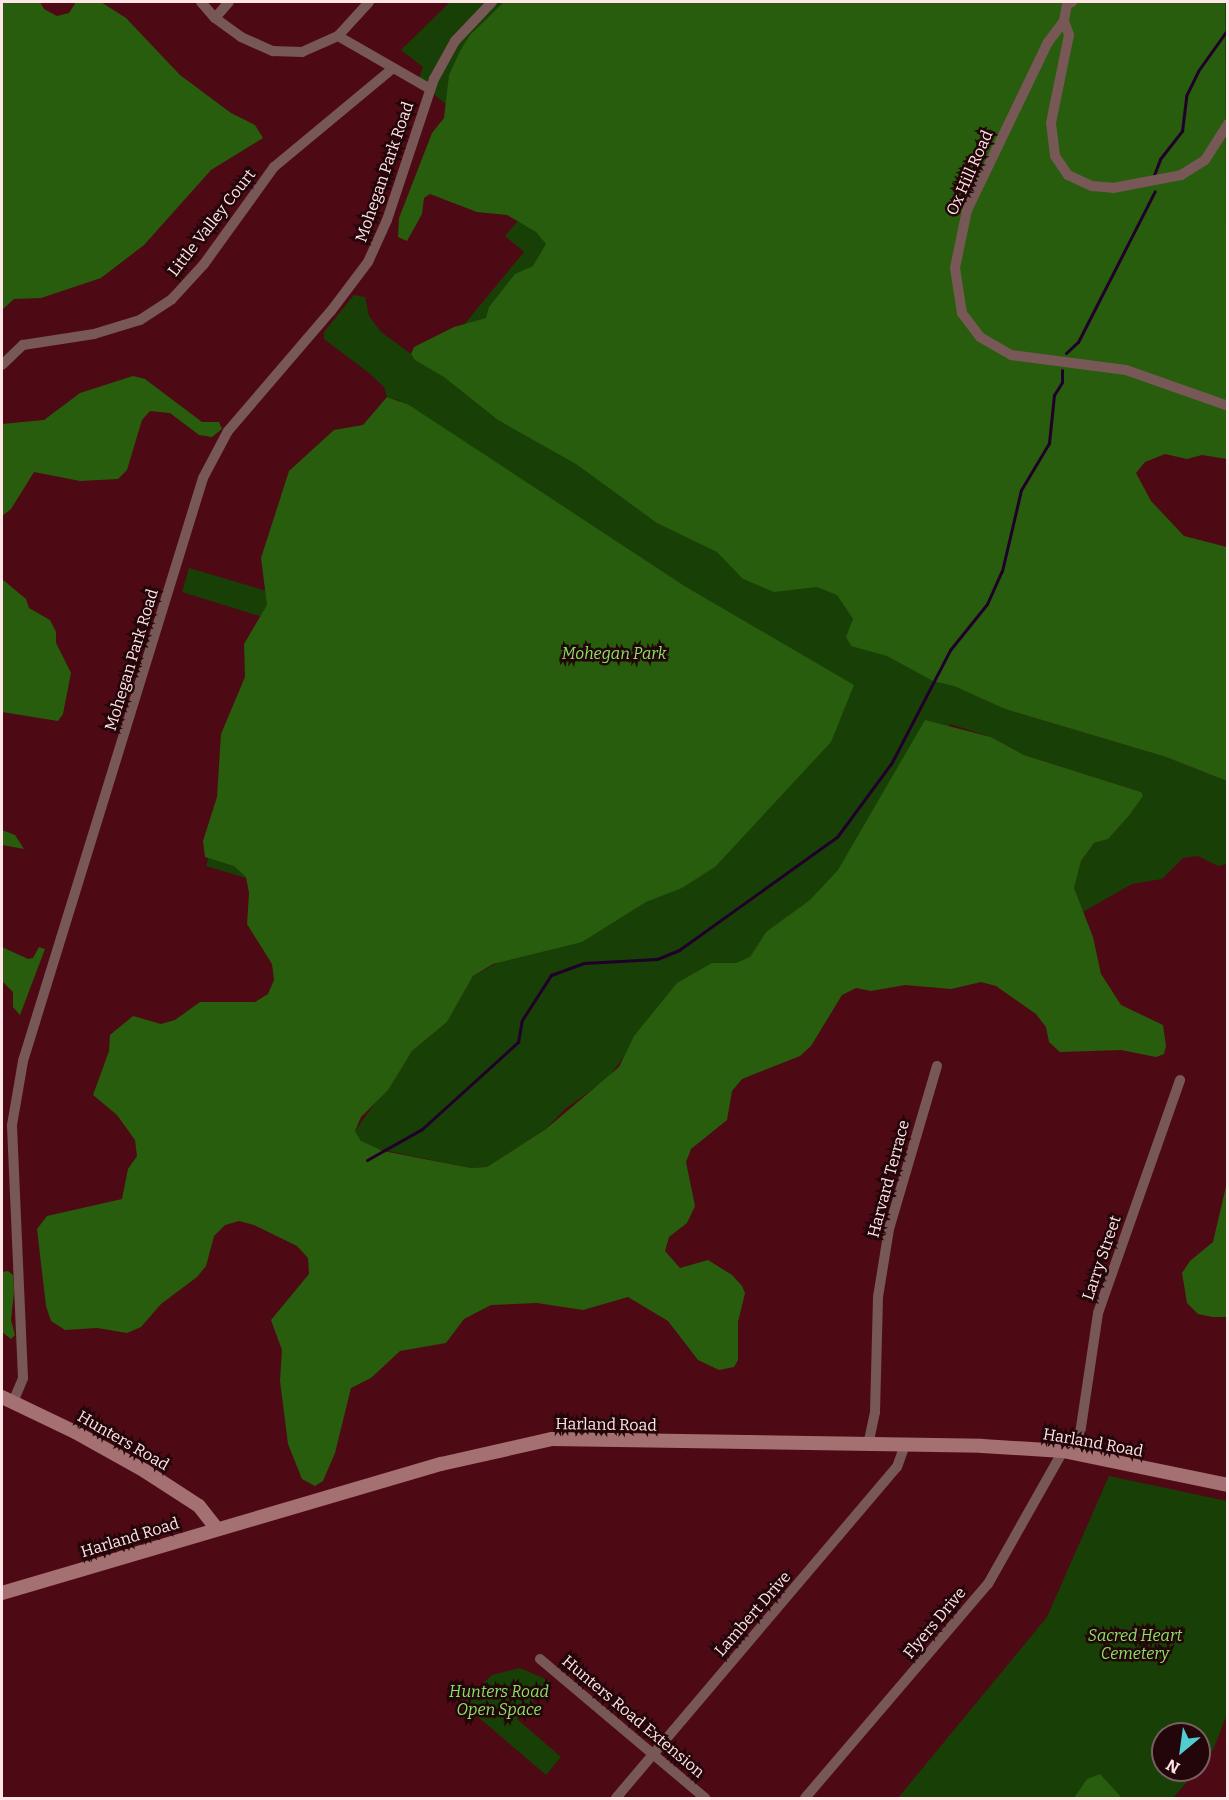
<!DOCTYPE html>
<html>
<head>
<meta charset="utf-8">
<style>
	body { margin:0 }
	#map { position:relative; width:1229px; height:1800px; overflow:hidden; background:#4d0a15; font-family:Bitter,serif }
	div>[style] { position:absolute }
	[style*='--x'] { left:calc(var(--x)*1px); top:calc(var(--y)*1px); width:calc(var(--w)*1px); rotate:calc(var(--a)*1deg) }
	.green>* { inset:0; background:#183f05 }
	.forest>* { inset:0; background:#275d0c }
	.stream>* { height:3px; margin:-1.5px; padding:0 1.5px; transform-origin:1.5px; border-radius:1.5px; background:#20002a }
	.street>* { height:10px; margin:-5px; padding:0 5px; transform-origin:5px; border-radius:5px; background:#785757 }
	.secondary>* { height:14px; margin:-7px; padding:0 7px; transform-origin:7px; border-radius:7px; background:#a47071 }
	span { translate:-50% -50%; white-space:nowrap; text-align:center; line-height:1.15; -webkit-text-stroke:5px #220609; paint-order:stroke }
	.street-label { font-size:16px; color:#ffe5e5 }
	.park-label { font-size:16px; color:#88e366; font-style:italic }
	.frame { position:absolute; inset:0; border:3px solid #ffe5e5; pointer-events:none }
	.north { position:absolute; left:1151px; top:1722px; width:60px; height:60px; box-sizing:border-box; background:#220609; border:2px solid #7a5f61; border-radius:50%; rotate:209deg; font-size:16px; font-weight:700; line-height:24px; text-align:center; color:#ffe5e5 }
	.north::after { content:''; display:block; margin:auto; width:21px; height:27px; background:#52ccd0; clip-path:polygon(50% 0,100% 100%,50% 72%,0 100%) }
</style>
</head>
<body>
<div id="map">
	<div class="green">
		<div style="clip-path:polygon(450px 2px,1227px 2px,1227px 411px,1123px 376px,954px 685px,1005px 709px,1166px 757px,1227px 781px,1227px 864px,1218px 866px,1198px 856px,1183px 858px,1162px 879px,1132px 884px,1081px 913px,1074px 888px,1077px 867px,1094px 843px,1108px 839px,1128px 817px,1141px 792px,1024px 755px,991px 737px,950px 724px,866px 896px,626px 1054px,608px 1078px,565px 1109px,546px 1129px,487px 1167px,471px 1168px,373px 1148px,361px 1141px,355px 1131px,412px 1051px,447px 1022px,473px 976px,497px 963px,352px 910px,206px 866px,279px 622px,182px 592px,189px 568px,287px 597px,400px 401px,387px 397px,384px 387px,369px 373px,324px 339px,324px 332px,354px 295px,365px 297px,369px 316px,381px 332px,429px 367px,524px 252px,505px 236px,546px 187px,418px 81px,423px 67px,401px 50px)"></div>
		<div style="clip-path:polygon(1109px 1476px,1227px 1501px,1227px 1714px,1213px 1750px,1199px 1767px,1199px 1734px,1163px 1734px,1163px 1770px,1197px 1770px,1173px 1798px,898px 1798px,1047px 1617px)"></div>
		<div style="clip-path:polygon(520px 1668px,550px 1681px,517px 1719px,561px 1757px,546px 1775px,463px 1704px,492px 1675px)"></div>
	</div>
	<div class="forest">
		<div style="clip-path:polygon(2px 2px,40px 2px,44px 9px,57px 16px,69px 13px,76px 2px,101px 2px,126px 18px,180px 75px,231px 113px,255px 125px,263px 138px,211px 170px,144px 245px,101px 278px,41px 298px,14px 299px,2px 310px)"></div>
		<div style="clip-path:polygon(504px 2px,1225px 2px,1227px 459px,1202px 455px,1187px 459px,1165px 454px,1145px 462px,1136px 473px,1151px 501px,1184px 536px,1227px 547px,1227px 781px,1166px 757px,1005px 709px,954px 686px,933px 681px,887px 656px,851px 646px,846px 637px,853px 619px,837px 595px,817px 587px,774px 592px,743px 579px,717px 552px,657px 523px,576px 464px,498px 420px,444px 377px,415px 360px,411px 354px,414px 347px,454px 327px,486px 318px,489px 307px,515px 274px,533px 266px,546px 244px,536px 232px,507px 215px,477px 212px,430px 194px,424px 198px,422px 214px,407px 241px,398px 237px,399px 218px,432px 133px,444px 118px,449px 75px,460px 51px,470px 35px)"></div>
		<div style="clip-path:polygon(133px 376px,145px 379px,202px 422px,219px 422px,222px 429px,212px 437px,199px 435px,170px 413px,150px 411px,142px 420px,127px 470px,118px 479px,80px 481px,34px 472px,11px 509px,2px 516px,2px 424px,44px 420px,80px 393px)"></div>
		<div style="clip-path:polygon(387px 397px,409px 405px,686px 587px,854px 685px,831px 742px,715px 867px,682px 888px,646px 902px,582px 942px,493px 964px,473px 976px,447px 1022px,412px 1051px,388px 1090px,361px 1117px,355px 1131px,361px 1141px,383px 1151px,471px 1168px,487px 1167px,546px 1129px,619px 1067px,634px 1036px,677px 983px,712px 963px,736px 963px,750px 957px,766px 932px,810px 900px,838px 870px,925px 720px,991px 737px,1024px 755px,1141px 792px,1143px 796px,1128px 817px,1108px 839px,1094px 843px,1081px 861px,1074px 888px,1093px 937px,1101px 974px,1121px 1005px,1163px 1025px,1166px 1046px,1164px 1054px,1156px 1057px,1121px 1050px,1060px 1052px,1049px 1042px,1046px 1027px,1036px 1014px,996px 986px,981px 982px,951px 989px,905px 985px,871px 991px,856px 988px,842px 995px,811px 1046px,800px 1056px,742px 1079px,732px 1091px,727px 1120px,691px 1149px,686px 1162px,695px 1206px,687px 1223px,669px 1237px,665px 1251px,680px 1268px,708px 1260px,732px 1275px,742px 1286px,745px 1293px,738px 1322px,738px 1360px,734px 1367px,719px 1370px,698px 1360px,668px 1321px,628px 1297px,583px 1310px,537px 1303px,491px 1305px,464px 1319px,446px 1343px,400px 1351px,371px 1378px,351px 1388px,335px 1453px,323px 1481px,315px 1486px,302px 1479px,288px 1444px,280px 1381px,282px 1350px,271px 1320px,309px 1274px,308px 1258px,297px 1246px,254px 1225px,239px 1221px,225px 1225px,214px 1236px,206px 1266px,197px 1277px,161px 1304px,141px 1327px,127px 1333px,97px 1328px,65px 1330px,51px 1321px,46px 1306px,37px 1229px,47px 1216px,122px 1199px,128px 1169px,137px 1156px,135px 1140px,117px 1115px,93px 1095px,109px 1051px,110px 1035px,133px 1016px,161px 1024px,175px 1020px,200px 1002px,255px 1002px,268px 994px,274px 980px,272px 964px,247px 924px,249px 893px,246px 877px,234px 866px,205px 857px,203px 841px,217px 797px,221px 734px,245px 677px,244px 644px,267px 605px,261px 558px,289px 471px,334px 430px,363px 425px)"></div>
		<div style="clip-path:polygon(2px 579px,26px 599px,29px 608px,50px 620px,56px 632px,56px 643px,71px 673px,63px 714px,58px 721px,2px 712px)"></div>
		<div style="clip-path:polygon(2px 830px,15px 835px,24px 849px,2px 845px)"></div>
		<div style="clip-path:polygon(2px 947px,28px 959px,33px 958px,39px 947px,45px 949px,20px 1015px,13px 1007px,13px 992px,2px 981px)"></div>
		<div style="clip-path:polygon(1227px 1182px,1227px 1317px,1213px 1317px,1198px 1314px,1187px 1303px,1182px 1273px,1190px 1261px,1213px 1242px)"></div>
		<div style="clip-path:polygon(8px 1271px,13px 1275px,14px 1292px,11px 1320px,15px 1335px,11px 1339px,2px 1332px,2px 1272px)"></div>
		<div style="clip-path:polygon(1100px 1774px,1122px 1798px,1074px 1798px,1087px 1779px)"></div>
	</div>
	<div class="stream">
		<div style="--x:1154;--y:175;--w:17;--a:-69"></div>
		<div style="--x:1160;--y:159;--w:36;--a:-52"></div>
		<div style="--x:1182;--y:131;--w:35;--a:-83"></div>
		<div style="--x:1186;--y:96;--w:28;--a:-64"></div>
		<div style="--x:1198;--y:71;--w:52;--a:-54.5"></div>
		<div style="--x:1066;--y:353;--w:16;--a:-43"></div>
		<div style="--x:1078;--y:342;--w:169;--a:-63"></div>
		<div style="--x:367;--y:1160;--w:63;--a:-29.4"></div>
		<div style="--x:422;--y:1129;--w:130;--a:-42.2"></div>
		<div style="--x:518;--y:1042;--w:22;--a:-80"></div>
		<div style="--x:522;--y:1020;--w:54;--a:-57.2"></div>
		<div style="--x:551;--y:975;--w:35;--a:-20"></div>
		<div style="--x:584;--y:963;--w:73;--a:-3.1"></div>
		<div style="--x:657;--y:959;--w:24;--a:-22"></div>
		<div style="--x:679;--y:950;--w:194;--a:-35.6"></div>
		<div style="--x:837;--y:837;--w:93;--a:-53.7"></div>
		<div style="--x:892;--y:762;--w:126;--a:-62.6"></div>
		<div style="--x:950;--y:650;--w:59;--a:-51.2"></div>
		<div style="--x:987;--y:604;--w:36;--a:-66"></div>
		<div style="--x:1002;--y:571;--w:83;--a:-76.8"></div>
		<div style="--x:1021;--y:490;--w:55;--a:-59.2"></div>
		<div style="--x:1049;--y:443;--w:48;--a:-84.1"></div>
		<div style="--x:1054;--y:395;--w:15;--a:-58"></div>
		<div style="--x:1062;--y:382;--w:12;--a:-90"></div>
	</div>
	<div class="street">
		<div style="--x:201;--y:2;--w:21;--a:49"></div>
		<div style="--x:215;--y:18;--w:32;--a:36"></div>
		<div style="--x:241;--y:37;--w:35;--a:24"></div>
		<div style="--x:273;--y:51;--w:29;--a:2"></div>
		<div style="--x:302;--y:52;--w:39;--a:-24"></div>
		<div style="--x:338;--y:36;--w:106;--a:29.9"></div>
		<div style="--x:1072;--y:2;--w:5;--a:158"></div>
		<div style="--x:1067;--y:4;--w:17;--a:100"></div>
		<div style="--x:1064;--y:21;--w:15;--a:70"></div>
		<div style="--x:1069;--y:35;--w:90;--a:101.6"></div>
		<div style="--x:1051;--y:123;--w:33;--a:83"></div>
		<div style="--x:1055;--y:156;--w:23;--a:56"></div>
		<div style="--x:1068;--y:175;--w:26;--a:25"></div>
		<div style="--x:1092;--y:186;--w:21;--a:5"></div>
		<div style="--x:1113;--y:188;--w:69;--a:-10.8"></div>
		<div style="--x:1181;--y:175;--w:28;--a:-32"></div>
		<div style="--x:1205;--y:160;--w:43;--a:-57.4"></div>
		<div style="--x:215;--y:18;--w:21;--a:-49"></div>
		<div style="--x:1064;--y:21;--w:26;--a:127"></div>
		<div style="--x:1048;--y:42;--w:187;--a:115.7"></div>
		<div style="--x:967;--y:210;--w:59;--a:101.7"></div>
		<div style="--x:955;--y:268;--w:46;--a:81.2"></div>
		<div style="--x:962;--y:313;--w:30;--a:53"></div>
		<div style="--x:980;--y:337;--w:36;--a:30"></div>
		<div style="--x:1011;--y:355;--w:116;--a:7.4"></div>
		<div style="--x:1126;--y:370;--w:108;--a:19.4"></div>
		<div style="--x:338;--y:36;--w:46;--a:-47.6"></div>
		<div style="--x:2;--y:365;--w:29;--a:-44"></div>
		<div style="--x:23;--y:345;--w:72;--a:-8.8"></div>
		<div style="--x:94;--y:334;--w:48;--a:-16.9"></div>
		<div style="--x:140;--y:320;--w:38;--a:-33"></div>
		<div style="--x:172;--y:299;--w:47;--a:-47.6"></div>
		<div style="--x:204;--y:264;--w:120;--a:-54.2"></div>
		<div style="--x:274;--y:167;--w:153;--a:-39.7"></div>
		<div style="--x:13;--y:1402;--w:26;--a:-67"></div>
		<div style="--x:23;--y:1378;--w:253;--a:-92.5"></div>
		<div style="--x:12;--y:1125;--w:65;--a:-80.2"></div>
		<div style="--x:23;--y:1061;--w:610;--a:-72.84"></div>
		<div style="--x:203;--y:478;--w:53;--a:-62"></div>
		<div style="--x:228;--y:431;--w:158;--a:-49.4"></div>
		<div style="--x:331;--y:311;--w:61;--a:-52.9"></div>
		<div style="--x:368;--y:262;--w:46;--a:-65.7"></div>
		<div style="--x:387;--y:220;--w:149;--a:-71.6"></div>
		<div style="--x:434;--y:79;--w:43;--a:-61.1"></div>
		<div style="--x:455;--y:41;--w:54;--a:-46.5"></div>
		<div style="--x:868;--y:1445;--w:34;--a:-78"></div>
		<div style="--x:875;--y:1412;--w:115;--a:-88.5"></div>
		<div style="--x:878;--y:1297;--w:69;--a:-80.8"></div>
		<div style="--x:889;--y:1229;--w:170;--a:-73.6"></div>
		<div style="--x:1077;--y:1454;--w:143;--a:-81.5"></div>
		<div style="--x:1098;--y:1313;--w:247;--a:-70.6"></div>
		<div style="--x:540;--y:1659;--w:216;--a:40.1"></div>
		<div style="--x:616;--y:1798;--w:434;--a:-49.7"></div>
		<div style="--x:897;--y:1467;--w:23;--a:-70"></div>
		<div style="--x:805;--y:1798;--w:282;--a:-49.5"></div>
		<div style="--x:988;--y:1584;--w:153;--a:-60.6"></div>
	</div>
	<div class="secondary">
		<div style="--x:2;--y:1397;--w:81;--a:25.6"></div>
		<div style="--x:75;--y:1432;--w:80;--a:29.1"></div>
		<div style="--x:145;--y:1471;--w:64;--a:32.9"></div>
		<div style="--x:199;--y:1506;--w:28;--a:52"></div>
		<div style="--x:2;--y:1593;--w:458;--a:-16.4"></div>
		<div style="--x:441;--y:1464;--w:114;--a:-12.7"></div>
		<div style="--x:552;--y:1439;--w:430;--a:0.9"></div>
		<div style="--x:982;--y:1446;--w:81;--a:3.5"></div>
		<div style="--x:1063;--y:1451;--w:168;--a:11.6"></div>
	</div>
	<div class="street-label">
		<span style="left:385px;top:172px;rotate:-71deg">Mohegan Park Road</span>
		<span style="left:970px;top:173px;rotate:-66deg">Ox Hill Road</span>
		<span style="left:212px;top:223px;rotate:-52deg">Little Valley Court</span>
		<span style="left:132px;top:660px;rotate:-73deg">Mohegan Park Road</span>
		<span style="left:889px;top:1179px;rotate:-75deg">Harvard Terrace</span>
		<span style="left:1102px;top:1258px;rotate:-71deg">Larry Street</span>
		<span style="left:606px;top:1425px;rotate:1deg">Harland Road</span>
		<span style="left:123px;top:1441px;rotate:30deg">Hunters Road</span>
		<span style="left:1093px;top:1443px;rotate:10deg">Harland Road</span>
		<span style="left:130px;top:1538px;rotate:-17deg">Harland Road</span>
		<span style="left:753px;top:1614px;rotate:-49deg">Lambert Drive</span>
		<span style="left:935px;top:1623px;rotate:-50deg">Flyers Drive</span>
		<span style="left:633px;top:1717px;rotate:40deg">Hunters Road Extension</span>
	</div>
	<div class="park-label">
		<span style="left:614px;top:654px">Mohegan Park</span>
		<span style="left:1135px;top:1645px">Sacred Heart<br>Cemetery</span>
		<span style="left:499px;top:1701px">Hunters Road<br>Open Space</span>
	</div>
	<div class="frame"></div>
	<div class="north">N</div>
</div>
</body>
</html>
